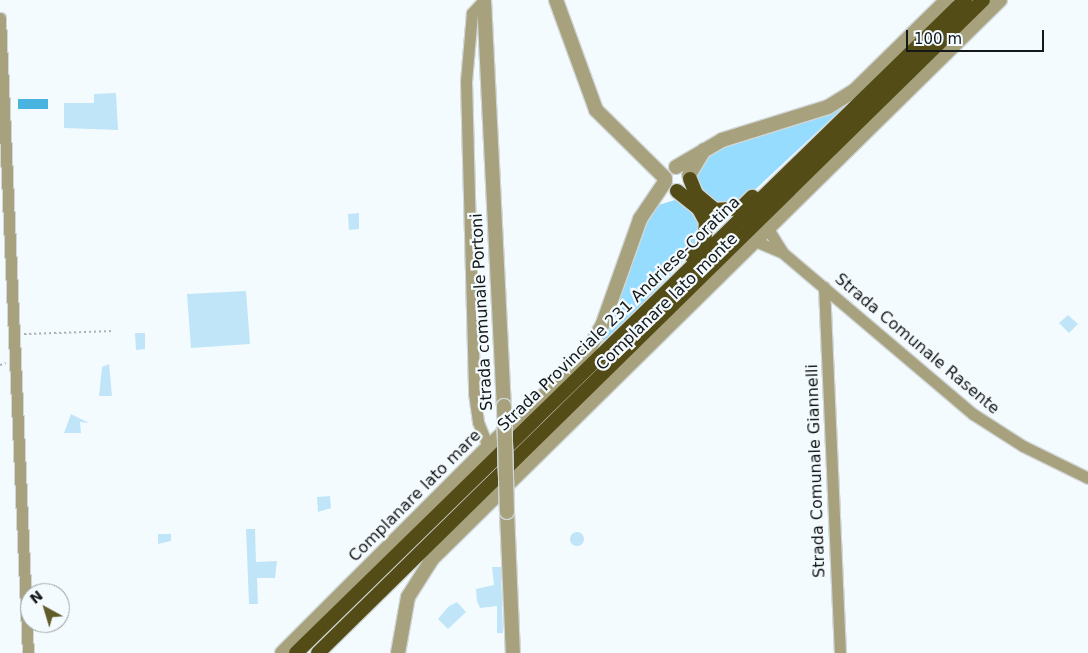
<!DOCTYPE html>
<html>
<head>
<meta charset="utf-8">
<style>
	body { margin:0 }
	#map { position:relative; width:1088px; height:653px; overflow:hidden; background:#f4fbfe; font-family:"DejaVu Sans",sans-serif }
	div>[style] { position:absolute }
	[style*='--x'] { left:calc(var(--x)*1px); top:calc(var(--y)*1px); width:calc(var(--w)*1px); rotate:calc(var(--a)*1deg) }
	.green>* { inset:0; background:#95dcfe }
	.water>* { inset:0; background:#4ab4e1 }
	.building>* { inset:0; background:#c0e5f8 }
	.round { border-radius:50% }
	.path>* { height:2px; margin-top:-1px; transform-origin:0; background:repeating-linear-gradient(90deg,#acb2b4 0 2.5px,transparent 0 5px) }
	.roads { filter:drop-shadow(1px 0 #d0d7d9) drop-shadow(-1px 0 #d0d7d9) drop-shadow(0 1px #d0d7d9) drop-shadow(0 -1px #d0d7d9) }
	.minor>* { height:11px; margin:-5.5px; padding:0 5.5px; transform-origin:5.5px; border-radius:5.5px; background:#a7a27d }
	.tertiary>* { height:14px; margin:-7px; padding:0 7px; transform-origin:7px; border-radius:7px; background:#a7a27d }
	.trunk>* { height:14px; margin:-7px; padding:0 7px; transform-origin:7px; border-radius:7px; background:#544c16 }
	.bridges { filter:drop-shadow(1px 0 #d0d7d9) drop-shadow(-1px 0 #d0d7d9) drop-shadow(0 1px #d0d7d9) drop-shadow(0 -1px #d0d7d9) }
	.tertiary-bridge>* { height:14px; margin:-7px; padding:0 7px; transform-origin:7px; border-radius:7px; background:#a7a27d }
	span { translate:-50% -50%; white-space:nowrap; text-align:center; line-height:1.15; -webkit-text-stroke:4.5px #f4fbfe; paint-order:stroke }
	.street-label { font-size:16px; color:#151819 }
	.north { position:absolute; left:20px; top:583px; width:50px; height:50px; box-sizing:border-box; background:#f4fbfe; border:1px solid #9ba0a2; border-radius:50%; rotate:321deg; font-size:14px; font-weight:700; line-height:20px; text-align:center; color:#151819 }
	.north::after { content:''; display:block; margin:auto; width:18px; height:22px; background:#625c28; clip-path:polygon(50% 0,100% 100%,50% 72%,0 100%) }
	.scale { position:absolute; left:906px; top:30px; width:138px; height:22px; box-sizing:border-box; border:2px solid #151819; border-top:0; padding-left:6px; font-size:15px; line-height:18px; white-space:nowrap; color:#151819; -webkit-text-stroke:4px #f4fbfe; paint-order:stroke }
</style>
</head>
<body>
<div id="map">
	<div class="green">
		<div style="clip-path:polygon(858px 94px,747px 197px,735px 204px,721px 205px,700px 189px,695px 176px,709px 152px)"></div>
		<div style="clip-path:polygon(675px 200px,687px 204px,703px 224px,694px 250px,588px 360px,643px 220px,655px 206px)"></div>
	</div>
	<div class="water">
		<div style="clip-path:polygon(18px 99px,48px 99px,48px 109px,18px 109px)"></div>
	</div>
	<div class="building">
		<div style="clip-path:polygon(116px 93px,118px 130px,64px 128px,64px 103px,94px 103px,94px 94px)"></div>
		<div style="clip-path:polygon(359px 213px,359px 229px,349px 230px,348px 214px)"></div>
		<div style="clip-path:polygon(246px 291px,250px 344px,191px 348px,187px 294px)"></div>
		<div style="clip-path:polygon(1068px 315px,1078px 324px,1069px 333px,1059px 323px)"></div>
		<div style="clip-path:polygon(135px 333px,145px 333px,145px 349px,136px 350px)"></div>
		<div style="clip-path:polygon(109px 364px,112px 396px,99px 396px,102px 367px)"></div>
		<div style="clip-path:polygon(71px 414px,89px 423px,80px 422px,81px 433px,64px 433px)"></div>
		<div style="clip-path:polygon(330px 496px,331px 508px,318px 512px,317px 497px)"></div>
		<div style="clip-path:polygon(246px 529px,255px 529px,256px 562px,277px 561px,275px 578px,257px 578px,258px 604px,249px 604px)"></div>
		<div class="round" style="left:570px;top:532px;width:14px;height:14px"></div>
		<div style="clip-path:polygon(158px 534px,171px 534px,171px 541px,158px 544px)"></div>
		<div style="clip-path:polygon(492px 567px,501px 567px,503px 633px,497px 633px,497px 606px,480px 608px,477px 601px,476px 589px,494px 585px)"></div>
		<div style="clip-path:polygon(457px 602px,466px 612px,448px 629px,438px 619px,448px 607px)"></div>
	</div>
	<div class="path">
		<div style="--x:24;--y:334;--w:90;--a:-1.9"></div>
		<div style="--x:0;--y:365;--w:6;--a:-18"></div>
	</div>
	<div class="roads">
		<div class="minor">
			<div style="--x:484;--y:0;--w:18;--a:133"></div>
			<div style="--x:472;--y:13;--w:68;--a:95"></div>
			<div style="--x:466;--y:81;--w:312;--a:88.5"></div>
			<div style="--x:474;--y:393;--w:29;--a:82"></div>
			<div style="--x:478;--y:422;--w:27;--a:68"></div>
			<div style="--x:0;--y:18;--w:636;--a:87.48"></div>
			<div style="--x:768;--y:229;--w:28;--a:58"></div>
			<div style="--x:755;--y:241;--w:30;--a:23"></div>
			<div style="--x:783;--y:253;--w:249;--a:40.3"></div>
			<div style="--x:973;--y:414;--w:59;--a:32.6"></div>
			<div style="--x:1023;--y:446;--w:72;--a:26.2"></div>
			<div style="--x:824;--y:287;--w:366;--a:87.5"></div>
		</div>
		<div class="tertiary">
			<div style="--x:484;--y:0;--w:406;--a:87.2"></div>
			<div style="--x:556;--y:0;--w:117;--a:70"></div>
			<div style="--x:596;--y:110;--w:97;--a:44.6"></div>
			<div style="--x:676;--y:167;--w:53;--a:-30.4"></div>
			<div style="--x:722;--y:140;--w:111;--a:-17.3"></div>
			<div style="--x:828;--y:107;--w:31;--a:-32"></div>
			<div style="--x:854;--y:91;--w:130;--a:-44.4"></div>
			<div style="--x:689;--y:175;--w:29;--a:-59"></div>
			<div style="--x:507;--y:512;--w:141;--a:87.6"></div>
			<div style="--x:282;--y:653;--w:291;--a:-45"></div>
			<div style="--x:488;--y:447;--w:131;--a:-42.8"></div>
			<div style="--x:584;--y:358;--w:37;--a:-61"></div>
			<div style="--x:602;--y:326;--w:114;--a:-70.4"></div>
			<div style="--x:640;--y:219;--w:45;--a:-56"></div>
			<div style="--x:398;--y:653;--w:57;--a:-79.9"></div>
			<div style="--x:408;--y:597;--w:45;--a:-57.7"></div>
			<div style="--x:432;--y:559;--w:797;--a:-44.54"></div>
		</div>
		<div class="trunk">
			<div style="--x:690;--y:179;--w:16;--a:68"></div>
			<div style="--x:696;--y:194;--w:25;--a:40"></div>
			<div style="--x:715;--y:210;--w:26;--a:-4"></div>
			<div style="--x:741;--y:208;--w:16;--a:-45"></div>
			<div style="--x:677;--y:191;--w:28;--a:39"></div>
			<div style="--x:699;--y:209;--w:15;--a:62"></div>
			<div style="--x:706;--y:222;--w:21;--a:95"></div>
			<div style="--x:704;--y:243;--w:18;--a:133"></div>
			<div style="--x:296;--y:653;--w:935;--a:-44.31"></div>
			<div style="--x:318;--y:653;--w:932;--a:-44.48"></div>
		</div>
	</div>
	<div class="bridges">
		<div class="tertiary-bridge">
			<div style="--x:504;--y:406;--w:106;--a:88.4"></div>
		</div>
	</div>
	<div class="street-label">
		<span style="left:667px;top:302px;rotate:-44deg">Complanare lato monte</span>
		<span style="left:482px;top:312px;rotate:-93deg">Strada comunale Portoni</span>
		<span style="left:619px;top:314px;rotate:-44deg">Strada Provinciale 231 Andriese-Coratina</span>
		<span style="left:917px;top:344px;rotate:40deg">Strada Comunale Rasente</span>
		<span style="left:816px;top:471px;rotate:-92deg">Strada Comunale Giannelli</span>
		<span style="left:415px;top:496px;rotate:-45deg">Complanare lato mare</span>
	</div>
	<div class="north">N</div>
	<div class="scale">100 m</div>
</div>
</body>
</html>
